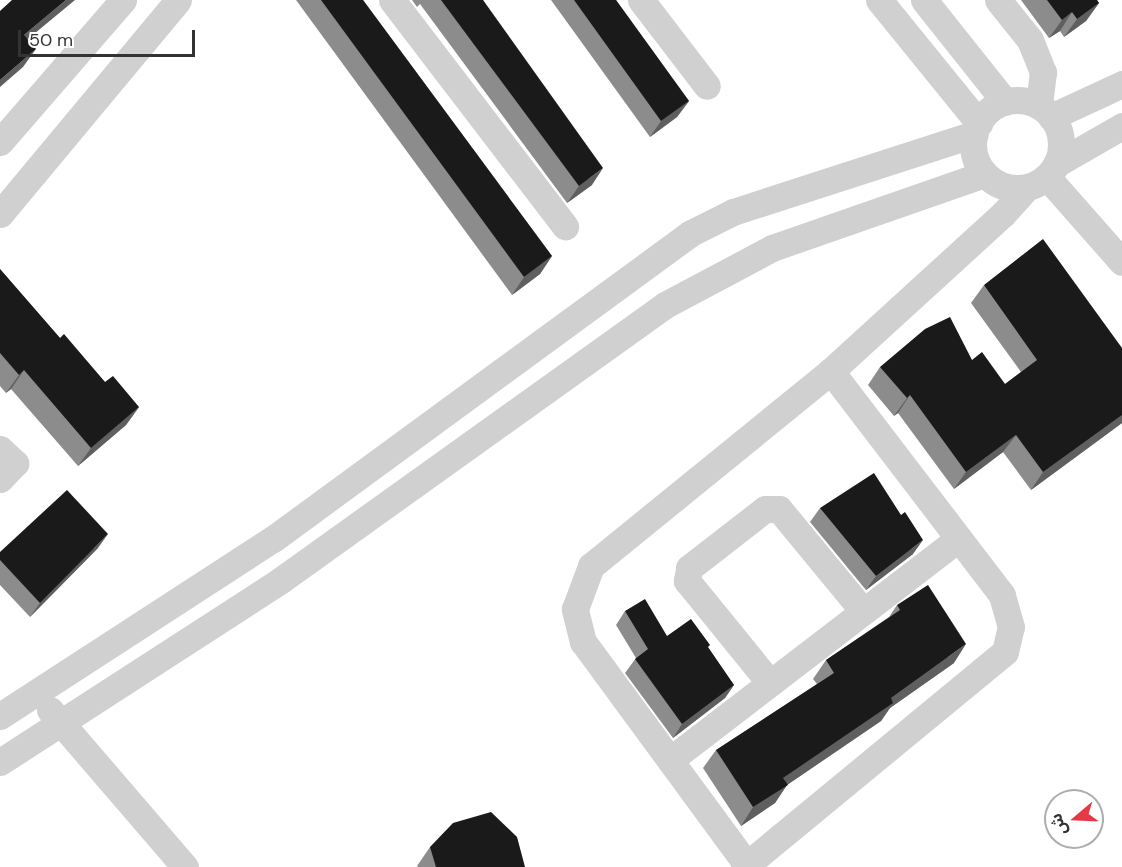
<!DOCTYPE html>
<html>
<head>
<meta charset="utf-8">
<style>
	body { margin:0 }
	#map { position:relative; width:1122px; height:867px; overflow:hidden; background:#fff; font-family:"DM Sans","Noto Sans Arabic",sans-serif }
	div>[style] { position:absolute }
	[style*='--x'] { left:calc(var(--x)*1px); top:calc(var(--y)*1px); width:calc(var(--w)*1px); rotate:calc(var(--a)*1deg) }
	.minor>* { height:27px; margin:-13.5px; padding:0 13.5px; transform-origin:13.5px; border-radius:13.5px; background:#d0d0d0 }
	.minor>.ring { margin:-13.5px; padding:0; box-sizing:content-box; background:none; border:27px solid #d0d0d0; border-radius:50% }
	.wall>* { inset:0; background:#8c8c8c }
	.shaded-wall>* { inset:0; background:#5f5f5f }
	.building>* { inset:0; background:#1a1a1a }
	span { translate:-50% -50%; white-space:nowrap; text-align:center; line-height:1.15; -webkit-text-stroke:6px #fff; paint-order:stroke }
	.north { position:absolute; left:1044px; top:789px; width:60px; height:60px; box-sizing:border-box; background:#fff; border:2px solid #adadad; border-radius:50%; rotate:251deg; font-size:16px; font-weight:700; line-height:24px; text-align:center; color:#333 }
	.north::after { content:''; display:block; margin:auto; width:21px; height:27px; background:#e63946; clip-path:polygon(50% 0,100% 100%,50% 72%,0 100%) }
	.scale { position:absolute; left:18px; top:30px; width:177px; height:27px; box-sizing:border-box; border:3px solid #333; border-top:0; padding-left:8px; font-size:18px; line-height:21px; white-space:nowrap; color:#333; -webkit-text-stroke:4px #fff; paint-order:stroke }
</style>
</head>
<body>
<div id="map">
	<div class="minor">
		<div style="--x:392;--y:0;--w:285;--a:52.6"></div>
		<div style="--x:641;--y:0;--w:108;--a:52.5"></div>
		<div style="--x:879;--y:0;--w:159;--a:50.9"></div>
		<div style="--x:924;--y:0;--w:130;--a:51.5"></div>
		<div style="--x:998;--y:0;--w:51;--a:51.3"></div>
		<div style="--x:1030;--y:40;--w:35;--a:68"></div>
		<div style="--x:1043;--y:72;--w:34;--a:97"></div>
		<div class="ring" style="left:973px;top:100px;width:61px;height:61px"></div>
		<div style="--x:1051;--y:117;--w:78;--a:-24.9"></div>
		<div style="--x:0;--y:142;--w:188;--a:-49.1"></div>
		<div style="--x:1056;--y:164;--w:76;--a:-29.9"></div>
		<div style="--x:1047;--y:177;--w:113;--a:48.6"></div>
		<div style="--x:0;--y:214;--w:278;--a:-50.2"></div>
		<div style="--x:0;--y:449;--w:21;--a:43"></div>
		<div style="--x:15;--y:463;--w:22;--a:133"></div>
		<div style="--x:770;--y:683;--w:132;--a:-129.1"></div>
		<div style="--x:687;--y:581;--w:13;--a:-81"></div>
		<div style="--x:689;--y:568;--w:96;--a:-37.8"></div>
		<div style="--x:765;--y:509;--w:14;--a:0"></div>
		<div style="--x:779;--y:509;--w:132;--a:50.5"></div>
		<div style="--x:50;--y:710;--w:207;--a:49.3"></div>
		<div style="--x:0;--y:716;--w:325;--a:-33"></div>
		<div style="--x:273;--y:539;--w:518;--a:-36.21"></div>
		<div style="--x:691;--y:233;--w:47;--a:-26.6"></div>
		<div style="--x:733;--y:212;--w:254;--a:-17.9"></div>
		<div style="--x:670;--y:760;--w:364;--a:-37.5"></div>
		<div style="--x:0;--y:762;--w:335;--a:-32.9"></div>
		<div style="--x:281;--y:580;--w:472;--a:-35.6"></div>
		<div style="--x:665;--y:305;--w:121;--a:-28"></div>
		<div style="--x:772;--y:248;--w:225;--a:-19.2"></div>
		<div style="--x:747;--y:865;--w:277;--a:-126.3"></div>
		<div style="--x:583;--y:642;--w:34;--a:-104"></div>
		<div style="--x:575;--y:609;--w:46;--a:-69.6"></div>
		<div style="--x:591;--y:566;--w:309;--a:-39.1"></div>
		<div style="--x:831;--y:371;--w:233;--a:-42.4"></div>
		<div style="--x:1003;--y:214;--w:36;--a:-48"></div>
		<div style="--x:744;--y:867;--w:338;--a:-39.5"></div>
		<div style="--x:1005;--y:652;--w:26;--a:-77"></div>
		<div style="--x:1011;--y:627;--w:33;--a:-106"></div>
		<div style="--x:1002;--y:595;--w:282;--a:-127.4"></div>
	</div>
	<div class="wall">
		<div style="clip-path:polygon(296px 0,363px 0,552px 256px,540px 274px,512px 295px)"></div>
		<div style="clip-path:polygon(412px 0,483px 0,592px 185px,567px 203px,420px 4px,417px 7px)"></div>
		<div style="clip-path:polygon(551px 0,616px 0,689px 101px,677px 117px,650px 137px)"></div>
		<div style="clip-path:polygon(1021px 0,1097px 0,1099px 3px,1086px 21px,1064px 37px,1060px 31px,1049px 38px)"></div>
		<div style="clip-path:polygon(0 269px,60px 338px,105px 382px,139px 407px,126px 425px,78px 466px,11px 389px,6px 393px,0 386px)"></div>
		<div style="clip-path:polygon(984px 285px,1122px 348px,1122px 423px,1031px 490px,1003px 452px,954px 489px,898px 413px,894px 416px,868px 385px,880px 367px,972px 360px,1005px 384px,1021px 372px,971px 303px)"></div>
		<div style="clip-path:polygon(820px 508px,901px 515px,913px 554px,866px 590px,810px 522px)"></div>
		<div style="clip-path:polygon(98px 548px,30px 617px,0 585px,0 552px)"></div>
		<div style="clip-path:polygon(897px 605px,954px 663px,890px 708px,881px 721px,787px 785px,775px 803px,741px 826px,703px 768px,716px 750px,817px 684px,813px 679px,826px 660px,889px 617px)"></div>
		<div style="clip-path:polygon(625px 611px,667px 636px,708px 648px,734px 685px,725px 698px,673px 738px,625px 673px,636px 658px,616px 625px)"></div>
		<div style="clip-path:polygon(430px 847px,525px 867px,418px 867px,417px 866px)"></div>
	</div>
	<div class="shaded-wall">
		<div style="clip-path:polygon(66px 0,75px 0,11px 53px,24px 35px)"></div>
		<div style="clip-path:polygon(1099px 3px,1086px 21px,1064px 37px,1077px 19px)"></div>
		<div style="clip-path:polygon(1072px 12px,1060px 31px,1049px 38px,1062px 20px)"></div>
		<div style="clip-path:polygon(36px 49px,23px 67px,0 87px,0 80px)"></div>
		<div style="clip-path:polygon(689px 101px,677px 117px,650px 137px,661px 121px)"></div>
		<div style="clip-path:polygon(603px 168px,592px 185px,567px 203px,579px 186px)"></div>
		<div style="clip-path:polygon(552px 256px,540px 274px,512px 295px,524px 277px)"></div>
		<div style="clip-path:polygon(24px 370px,11px 389px,6px 393px,19px 375px)"></div>
		<div style="clip-path:polygon(910px 395px,898px 413px,894px 416px,907px 398px)"></div>
		<div style="clip-path:polygon(139px 407px,126px 425px,78px 466px,91px 448px)"></div>
		<div style="clip-path:polygon(1122px 415px,1122px 423px,1031px 490px,1043px 472px)"></div>
		<div style="clip-path:polygon(1016px 435px,1003px 452px,954px 489px,966px 472px)"></div>
		<div style="clip-path:polygon(108px 534px,98px 548px,30px 617px,40px 603px)"></div>
		<div style="clip-path:polygon(923px 540px,913px 554px,866px 590px,876px 576px)"></div>
		<div style="clip-path:polygon(966px 644px,954px 663px,890px 708px,881px 721px,787px 785px,775px 803px,741px 826px,753px 807px,783px 778px,891px 698px)"></div>
		<div style="clip-path:polygon(734px 685px,725px 698px,673px 738px,682px 724px)"></div>
	</div>
	<div class="building">
		<div style="clip-path:polygon(12px 0,66px 0,24px 35px,36px 49px,0 80px,0 11px)"></div>
		<div style="clip-path:polygon(321px 0,363px 0,552px 256px,524px 277px)"></div>
		<div style="clip-path:polygon(441px 0,483px 0,603px 168px,579px 186px)"></div>
		<div style="clip-path:polygon(574px 0,616px 0,689px 101px,661px 121px)"></div>
		<div style="clip-path:polygon(1047px 0,1097px 0,1099px 3px,1077px 19px,1072px 12px,1062px 20px)"></div>
		<div style="clip-path:polygon(1043px 239px,1122px 348px,1122px 415px,1043px 472px,1016px 435px,966px 472px,910px 395px,907px 398px,880px 367px,925px 329px,950px 317px,972px 360px,982px 352px,1005px 384px,1037px 360px,984px 285px)"></div>
		<div style="clip-path:polygon(0 269px,60px 338px,64px 334px,105px 382px,113px 376px,139px 407px,91px 448px,24px 370px,19px 375px,0 353px)"></div>
		<div style="clip-path:polygon(874px 473px,901px 515px,905px 512px,923px 540px,876px 576px,820px 508px)"></div>
		<div style="clip-path:polygon(67px 490px,108px 534px,40px 603px,0 560px,0 552px)"></div>
		<div style="clip-path:polygon(928px 585px,966px 644px,891px 698px,893px 703px,783px 778px,788px 785px,753px 807px,716px 750px,834px 673px,826px 660px,900px 610px,897px 605px)"></div>
		<div style="clip-path:polygon(645px 599px,667px 636px,691px 619px,710px 645px,708px 647px,734px 685px,682px 724px,635px 659px,648px 649px,625px 611px)"></div>
		<div style="clip-path:polygon(491px 812px,517px 837px,525px 867px,436px 867px,430px 847px,453px 823px)"></div>
	</div>
	<div class="north">ش</div>
	<div class="scale">50 m</div>
</div>
</body>
</html>
